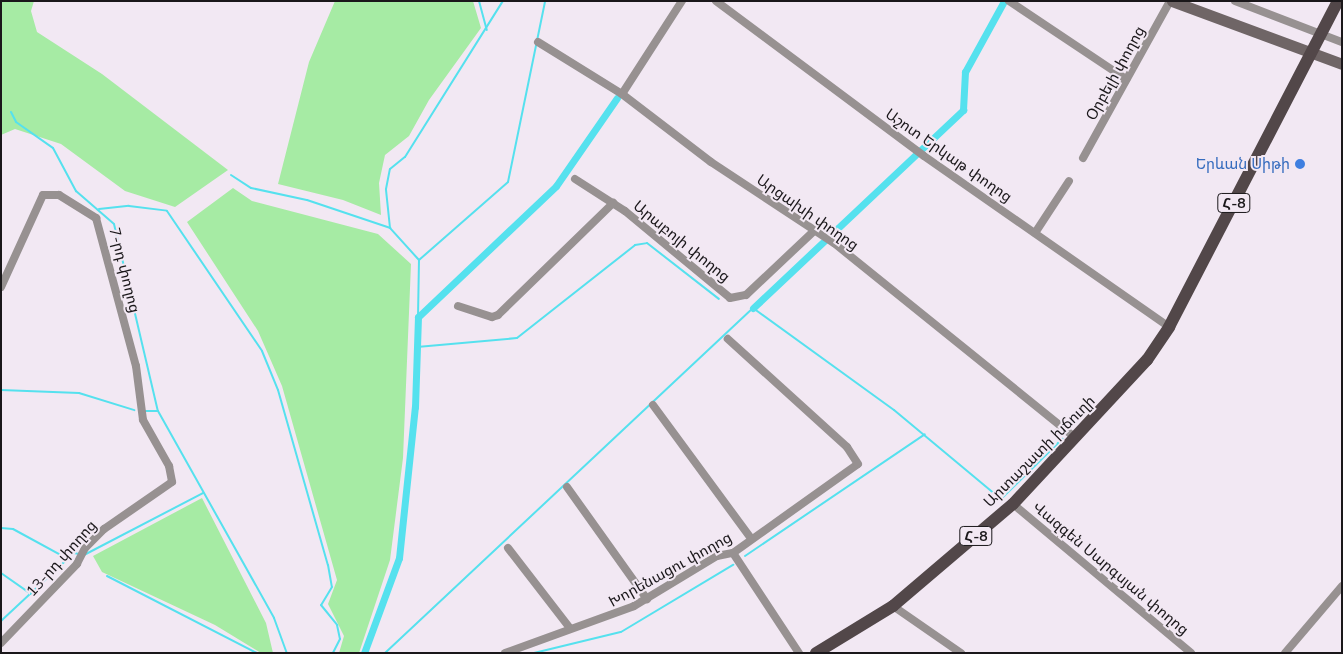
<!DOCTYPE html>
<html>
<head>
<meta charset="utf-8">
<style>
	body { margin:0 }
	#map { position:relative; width:1343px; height:654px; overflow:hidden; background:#f2e8f3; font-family:Mulish,"Noto Sans Armenian",sans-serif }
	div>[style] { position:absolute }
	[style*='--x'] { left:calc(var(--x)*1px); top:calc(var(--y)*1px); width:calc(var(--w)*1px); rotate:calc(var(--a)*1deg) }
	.green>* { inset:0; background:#a6eba4 }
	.stream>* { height:2px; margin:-1px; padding:0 1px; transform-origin:1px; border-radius:1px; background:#55e1ee }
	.canal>* { height:7px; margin:-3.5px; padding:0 3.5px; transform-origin:3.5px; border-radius:3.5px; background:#55e1ee }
	.street>* { height:8px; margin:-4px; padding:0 4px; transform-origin:4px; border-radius:4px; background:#979191 }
	.secondary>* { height:11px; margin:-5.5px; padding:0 5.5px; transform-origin:5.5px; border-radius:5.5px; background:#6f6566 }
	.primary>* { height:12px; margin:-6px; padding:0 6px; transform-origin:6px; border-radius:6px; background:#524749 }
	.dots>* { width:14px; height:14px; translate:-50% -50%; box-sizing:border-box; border:2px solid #f2e8f3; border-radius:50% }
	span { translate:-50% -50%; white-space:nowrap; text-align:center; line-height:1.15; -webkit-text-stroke:4px #f2e8f3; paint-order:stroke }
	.shield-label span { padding:1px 4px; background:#f2e8f3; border:1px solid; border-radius:4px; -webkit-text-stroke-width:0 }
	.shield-label { font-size:14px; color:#1a171a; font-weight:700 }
	.street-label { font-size:15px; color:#1a171a }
	.shop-label { font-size:15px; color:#366cbe }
	.right { translate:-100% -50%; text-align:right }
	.frame { position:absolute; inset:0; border:2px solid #1a171a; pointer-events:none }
</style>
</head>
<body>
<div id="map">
	<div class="green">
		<div style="clip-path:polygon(1px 1px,34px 1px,31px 11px,37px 32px,102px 74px,228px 170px,175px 207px,125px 191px,61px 144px,15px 129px,1px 135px)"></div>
		<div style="clip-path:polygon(335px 1px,473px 1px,481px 28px,429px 100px,409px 136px,385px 155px,379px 183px,381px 215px,343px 200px,278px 184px,309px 62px)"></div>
		<div style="clip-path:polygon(233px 188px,252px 201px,378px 234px,411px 264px,403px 458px,390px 560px,359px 653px,339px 653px,344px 636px,328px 604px,337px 580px,282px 386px,258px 331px,187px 222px)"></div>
		<div style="clip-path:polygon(202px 498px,266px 623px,273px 653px,261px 653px,215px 625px,102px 572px,93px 556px)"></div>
	</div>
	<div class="stream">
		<div style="--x:479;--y:1;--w:30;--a:75"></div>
		<div style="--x:11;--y:112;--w:11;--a:63"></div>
		<div style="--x:16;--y:122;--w:45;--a:35.1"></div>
		<div style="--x:53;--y:148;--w:49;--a:61.9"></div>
		<div style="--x:76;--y:191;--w:50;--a:41"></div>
		<div style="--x:114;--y:224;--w:192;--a:76.8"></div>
		<div style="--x:158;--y:411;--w:237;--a:60.7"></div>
		<div style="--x:274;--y:618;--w:37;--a:70"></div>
		<div style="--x:231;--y:175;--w:24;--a:33"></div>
		<div style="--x:251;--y:188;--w:57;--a:12.1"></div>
		<div style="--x:307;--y:200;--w:88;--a:18.6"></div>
		<div style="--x:99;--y:209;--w:30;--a:-6"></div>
		<div style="--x:129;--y:206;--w:38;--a:7"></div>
		<div style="--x:167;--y:211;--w:169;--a:55.8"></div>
		<div style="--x:262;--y:351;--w:42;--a:67.7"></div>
		<div style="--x:278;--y:390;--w:182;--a:74.1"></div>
		<div style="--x:328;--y:565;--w:22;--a:80"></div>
		<div style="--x:332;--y:587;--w:21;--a:121"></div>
		<div style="--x:321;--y:605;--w:26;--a:51"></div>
		<div style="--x:337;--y:625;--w:14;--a:78"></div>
		<div style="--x:340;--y:639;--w:16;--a:117"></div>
		<div style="--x:419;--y:260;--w:43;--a:-132.2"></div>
		<div style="--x:390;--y:228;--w:39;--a:-96"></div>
		<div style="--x:386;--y:189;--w:20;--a:-79"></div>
		<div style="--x:390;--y:169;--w:19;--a:-39"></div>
		<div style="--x:405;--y:157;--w:184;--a:-57.9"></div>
		<div style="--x:418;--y:317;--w:57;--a:-89"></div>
		<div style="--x:419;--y:260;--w:118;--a:-41.2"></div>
		<div style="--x:508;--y:182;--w:185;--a:-78.4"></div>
		<div style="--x:417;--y:347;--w:100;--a:-5.1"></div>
		<div style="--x:517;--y:338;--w:150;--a:-38.2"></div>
		<div style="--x:635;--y:245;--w:12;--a:-9"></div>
		<div style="--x:647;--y:243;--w:91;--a:37.9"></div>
		<div style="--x:1;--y:390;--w:78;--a:2.2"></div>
		<div style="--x:79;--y:393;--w:58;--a:17.2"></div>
		<div style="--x:145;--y:411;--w:13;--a:0"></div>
		<div style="--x:1;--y:528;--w:12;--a:5"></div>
		<div style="--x:13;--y:529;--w:63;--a:28.6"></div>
		<div style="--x:84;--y:555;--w:134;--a:-27.5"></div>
		<div style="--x:745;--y:556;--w:217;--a:-34.1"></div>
		<div style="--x:1;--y:573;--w:39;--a:35"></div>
		<div style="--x:107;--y:576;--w:169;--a:27.2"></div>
		<div style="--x:1;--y:621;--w:100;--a:-43"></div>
		<div style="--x:74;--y:553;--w:5;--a:11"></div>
		<div style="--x:385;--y:653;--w:504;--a:-43.15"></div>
		<div style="--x:753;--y:308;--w:174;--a:35.9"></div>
		<div style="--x:894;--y:410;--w:139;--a:39.8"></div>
		<div style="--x:1001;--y:499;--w:86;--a:-44.5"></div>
		<div style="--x:534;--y:653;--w:89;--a:-13.6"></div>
		<div style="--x:621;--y:632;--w:131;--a:-30.9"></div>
	</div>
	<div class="canal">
		<div style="--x:753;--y:308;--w:289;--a:-43.3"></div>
		<div style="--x:963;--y:110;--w:38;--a:-87"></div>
		<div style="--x:965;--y:72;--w:81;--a:-61.2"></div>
		<div style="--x:364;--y:653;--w:101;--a:-69.8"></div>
		<div style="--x:399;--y:558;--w:152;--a:-84"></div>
		<div style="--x:415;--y:407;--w:90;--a:-88.1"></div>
		<div style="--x:418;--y:317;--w:190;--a:-43.5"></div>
		<div style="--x:556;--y:186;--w:107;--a:-55.3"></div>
	</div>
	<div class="street">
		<div style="--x:716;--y:1;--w:259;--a:36.7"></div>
		<div style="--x:924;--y:156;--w:299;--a:34.9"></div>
		<div style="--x:1009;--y:1;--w:141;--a:33.7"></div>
		<div style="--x:1235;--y:1;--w:115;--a:21"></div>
		<div style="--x:538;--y:42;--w:99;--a:31.8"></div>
		<div style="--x:622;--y:94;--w:112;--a:37.4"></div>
		<div style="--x:711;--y:162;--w:147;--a:33.4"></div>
		<div style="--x:834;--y:243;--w:311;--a:38.9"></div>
		<div style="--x:622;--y:94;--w:111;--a:-57.2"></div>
		<div style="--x:1083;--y:158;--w:179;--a:-61"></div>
		<div style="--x:575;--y:179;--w:59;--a:32.6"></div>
		<div style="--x:625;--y:211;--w:136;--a:39.6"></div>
		<div style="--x:730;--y:298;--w:16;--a:-11"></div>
		<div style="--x:746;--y:295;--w:93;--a:-43.3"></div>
		<div style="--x:1035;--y:233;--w:62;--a:-56.8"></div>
		<div style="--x:1;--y:287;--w:101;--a:-65.5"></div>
		<div style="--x:43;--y:195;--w:16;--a:0"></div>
		<div style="--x:59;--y:195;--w:44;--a:31.9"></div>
		<div style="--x:96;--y:218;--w:153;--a:74.9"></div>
		<div style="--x:136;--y:366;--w:54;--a:82.6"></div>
		<div style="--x:143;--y:420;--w:53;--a:60.5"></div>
		<div style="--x:169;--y:466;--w:16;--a:79"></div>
		<div style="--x:172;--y:482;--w:83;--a:145.3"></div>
		<div style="--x:104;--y:529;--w:27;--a:135"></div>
		<div style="--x:85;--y:548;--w:18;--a:117"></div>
		<div style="--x:77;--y:564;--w:110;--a:133.9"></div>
		<div style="--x:458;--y:306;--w:36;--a:18"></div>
		<div style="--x:492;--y:317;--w:6;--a:-18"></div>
		<div style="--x:498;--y:315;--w:161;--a:-44.2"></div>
		<div style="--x:653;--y:405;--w:164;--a:53.7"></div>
		<div style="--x:567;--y:487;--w:138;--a:54.5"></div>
		<div style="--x:1013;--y:504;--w:232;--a:39.9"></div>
		<div style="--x:508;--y:548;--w:100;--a:52.3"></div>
		<div style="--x:733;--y:553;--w:120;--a:56.6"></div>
		<div style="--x:893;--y:606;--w:83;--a:34.7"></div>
		<div style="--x:505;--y:653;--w:137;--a:-20"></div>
		<div style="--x:634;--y:606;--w:97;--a:-31.1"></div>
		<div style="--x:717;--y:556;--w:16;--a:-11"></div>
		<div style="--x:733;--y:553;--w:153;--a:-35.5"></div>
		<div style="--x:858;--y:464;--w:20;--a:-123"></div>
		<div style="--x:847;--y:447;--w:161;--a:-137.8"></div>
		<div style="--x:1285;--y:653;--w:88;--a:-49.6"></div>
	</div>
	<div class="secondary">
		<div style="--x:1172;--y:1;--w:181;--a:20.3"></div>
	</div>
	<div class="primary">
		<div style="--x:816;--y:653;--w:90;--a:-31.4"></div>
		<div style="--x:893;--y:606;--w:157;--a:-40.4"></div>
		<div style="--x:1013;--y:504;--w:197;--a:-47.1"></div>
		<div style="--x:1147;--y:360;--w:40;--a:-56"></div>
		<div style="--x:1169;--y:327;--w:367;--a:-62.6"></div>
	</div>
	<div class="dots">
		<div style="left:1300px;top:164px;background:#3f7fe0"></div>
	</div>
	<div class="shield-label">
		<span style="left:1234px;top:203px">Հ-8</span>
		<span style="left:976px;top:536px">Հ-8</span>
	</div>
	<div class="street-label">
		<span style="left:1115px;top:73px;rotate:-61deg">Օրբելի փողոց</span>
		<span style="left:949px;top:155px;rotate:35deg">Աշոտ Երկաթ փողոց</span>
		<span style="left:808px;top:212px;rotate:35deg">Արցախի փողոց</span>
		<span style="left:682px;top:241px;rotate:39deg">Արաբոյի փողոց</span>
		<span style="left:125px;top:270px;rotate:76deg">7-րդ փողոց</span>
		<span style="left:1039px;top:451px;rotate:-45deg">Արտաշատի խճուղի</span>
		<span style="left:61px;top:558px;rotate:-48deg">13-րդ փողոց</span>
		<span style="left:1111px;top:568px;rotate:40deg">Վազգեն Սարգսյան փողոց</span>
		<span style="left:670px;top:569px;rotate:-29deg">Խորենացու փողոց</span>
	</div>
	<div class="shop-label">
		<span class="right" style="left:1290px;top:164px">Երևան Սիթի</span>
	</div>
	<div class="frame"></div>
</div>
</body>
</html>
